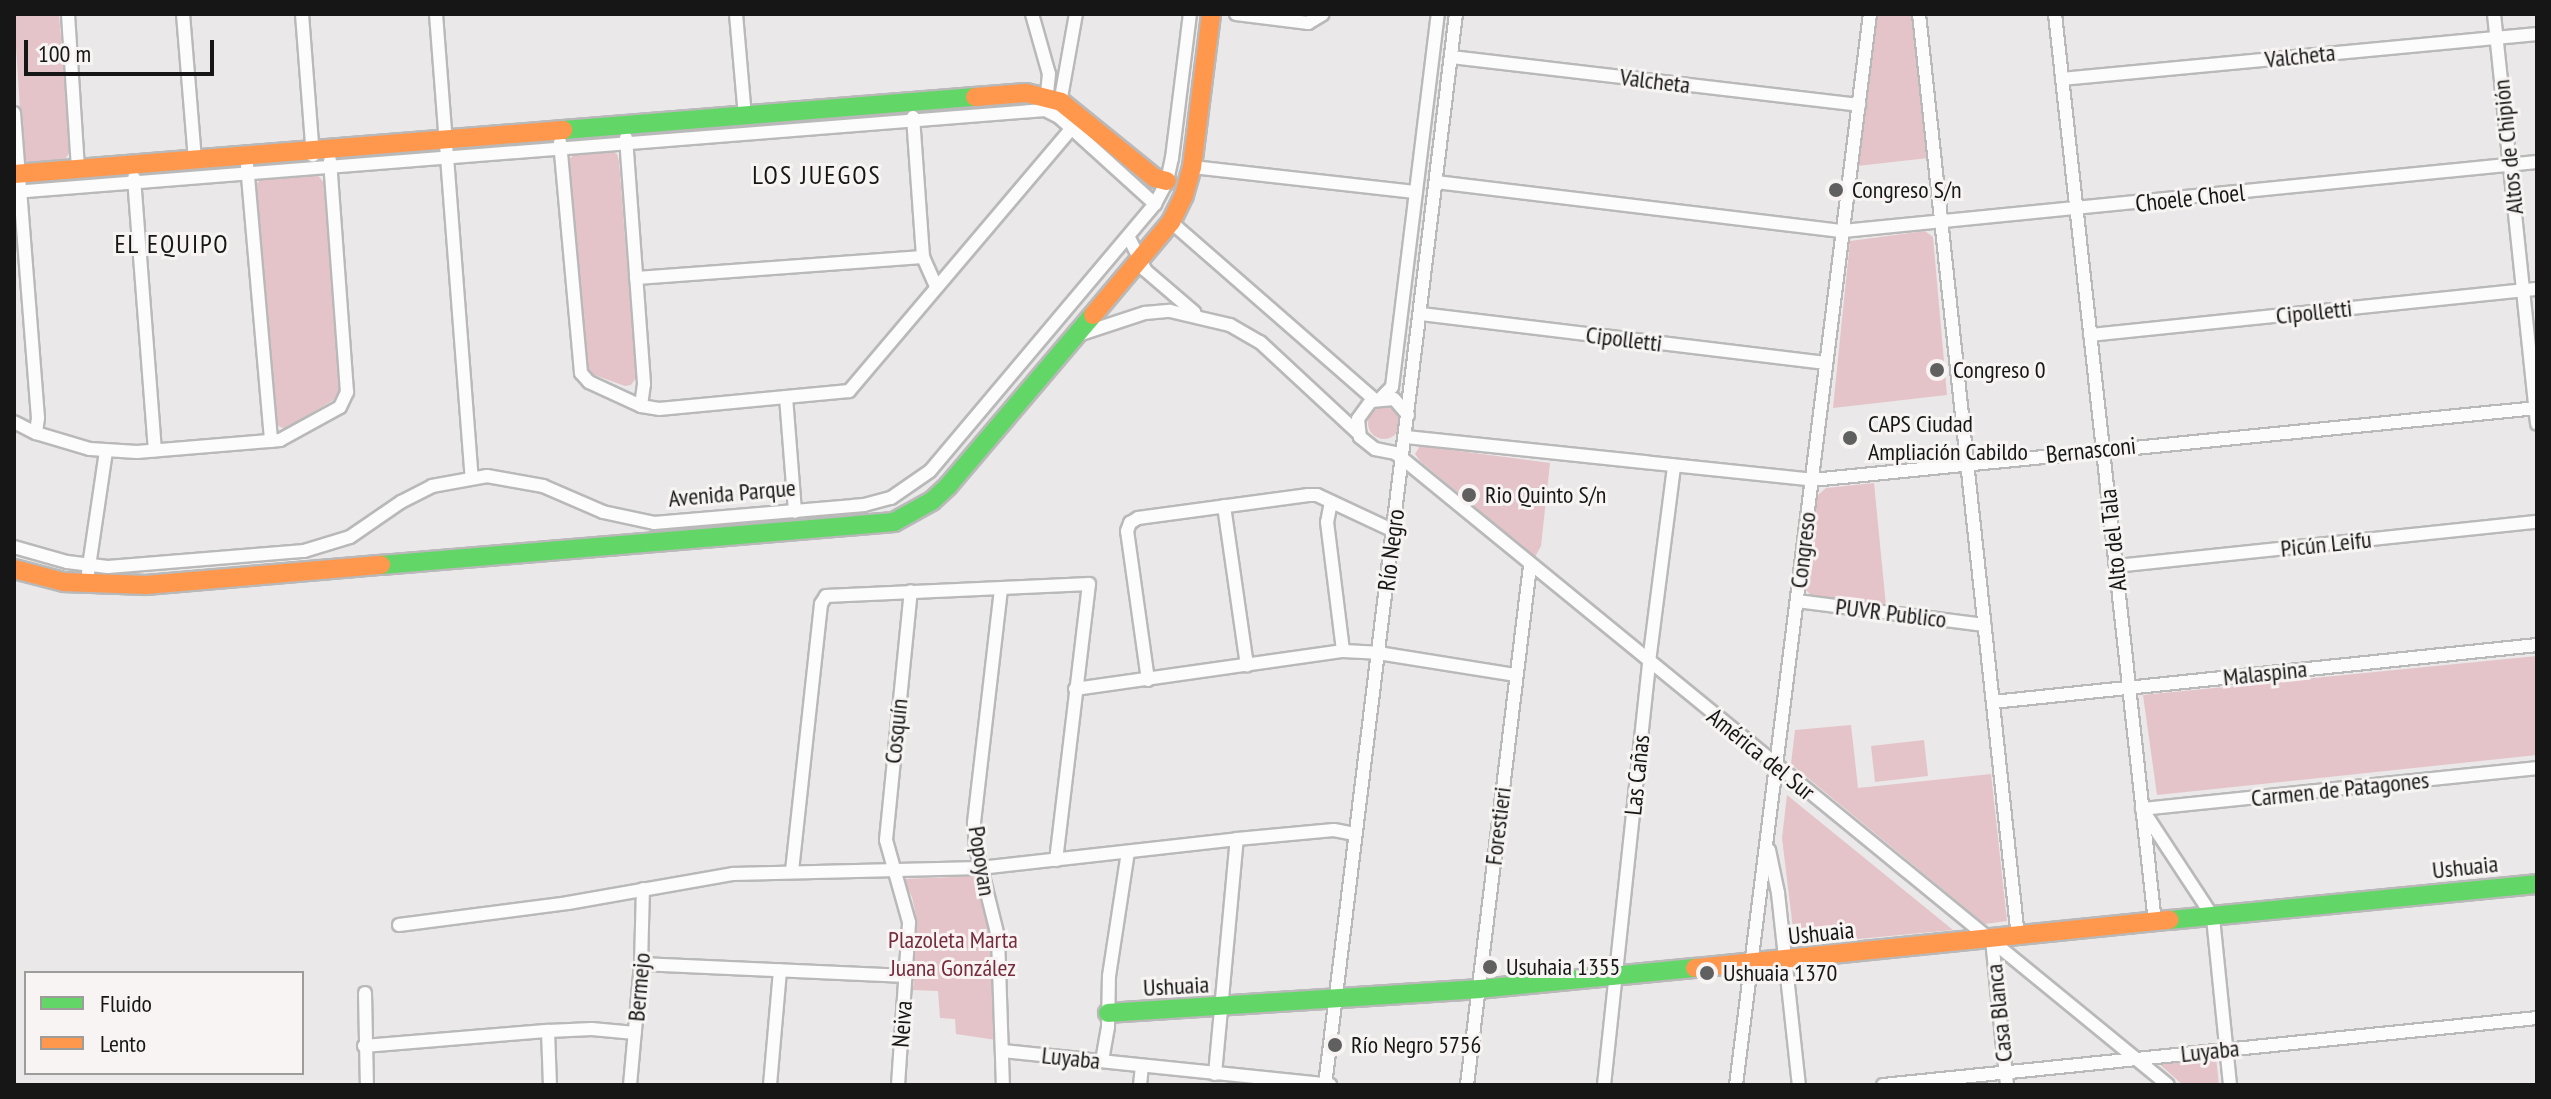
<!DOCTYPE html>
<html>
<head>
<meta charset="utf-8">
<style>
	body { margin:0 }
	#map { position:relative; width:2551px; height:1099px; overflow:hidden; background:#eae8e8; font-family:"PT Sans Narrow",sans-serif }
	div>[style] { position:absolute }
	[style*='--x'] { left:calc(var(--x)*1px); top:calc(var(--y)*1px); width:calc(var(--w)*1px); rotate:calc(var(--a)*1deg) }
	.green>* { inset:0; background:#e4c4c9 }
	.round { border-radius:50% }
	.roads { filter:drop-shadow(2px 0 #bab9b9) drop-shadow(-2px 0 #bab9b9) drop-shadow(0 2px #bab9b9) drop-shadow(0 -2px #bab9b9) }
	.street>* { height:12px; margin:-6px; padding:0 6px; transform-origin:6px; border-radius:6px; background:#fcfcfc }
	.fast>* { height:18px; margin:-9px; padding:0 9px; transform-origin:9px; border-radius:9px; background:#63d668 }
	.slow>* { height:18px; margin:-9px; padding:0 9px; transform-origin:9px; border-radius:9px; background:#ff974d }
	.dots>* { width:22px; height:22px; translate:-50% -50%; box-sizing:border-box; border:4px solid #f8f4f4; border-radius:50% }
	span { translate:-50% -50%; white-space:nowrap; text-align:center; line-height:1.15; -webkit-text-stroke:6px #f8f4f4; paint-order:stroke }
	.street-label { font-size:24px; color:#171616 }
	.poi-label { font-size:24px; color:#171616 }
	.left { translate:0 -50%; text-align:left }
	.park-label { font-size:24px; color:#772c3d }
	.neighbourhood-label { font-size:26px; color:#171616; letter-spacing:2px }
	.frame { position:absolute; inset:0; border:16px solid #171616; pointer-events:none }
	.legend { position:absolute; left:24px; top:971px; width:280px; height:104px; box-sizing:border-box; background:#f8f4f4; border:2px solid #9e9b9b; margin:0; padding:10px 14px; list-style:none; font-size:24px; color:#171616 }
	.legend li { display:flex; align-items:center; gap:16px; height:40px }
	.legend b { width:40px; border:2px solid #9e9b9b }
	.scale { position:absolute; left:24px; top:40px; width:190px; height:36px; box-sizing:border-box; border:4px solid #171616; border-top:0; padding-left:10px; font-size:24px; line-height:28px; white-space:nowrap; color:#171616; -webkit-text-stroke:6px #f8f4f4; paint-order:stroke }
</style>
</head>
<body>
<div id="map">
	<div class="green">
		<div style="clip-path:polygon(14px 14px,59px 14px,70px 152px,63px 162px,29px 164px,23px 158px)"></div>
		<div style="clip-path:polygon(1875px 14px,1913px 14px,1928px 158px,1857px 166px)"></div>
		<div style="clip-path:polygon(609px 150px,617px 154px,619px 161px,636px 378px,631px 385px,625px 386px,592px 374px,585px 366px,569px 167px,570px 158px,576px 154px)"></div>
		<div style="clip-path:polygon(316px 173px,325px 184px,340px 396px,285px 429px,276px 425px,255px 185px,264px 177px)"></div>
		<div style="clip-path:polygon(1925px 231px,1933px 237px,1947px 395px,1833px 408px,1850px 241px)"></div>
		<div class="round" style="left:1368px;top:407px;width:32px;height:32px"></div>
		<div style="clip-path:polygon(1420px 446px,1550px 463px,1541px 546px,1535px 557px,1420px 461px,1415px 454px)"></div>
		<div style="clip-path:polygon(1874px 483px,1886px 606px,1813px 597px,1806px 590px,1817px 496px,1826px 488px)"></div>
		<div style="clip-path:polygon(2537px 656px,2537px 755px,2157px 795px,2143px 695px)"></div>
		<div style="clip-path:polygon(1851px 725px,1858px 788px,1991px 774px,2007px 921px,1985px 924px,1791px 764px,1795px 730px)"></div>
		<div style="clip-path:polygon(1924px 740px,1928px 776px,1875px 782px,1871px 746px)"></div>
		<div style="clip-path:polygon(1787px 795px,1953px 930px,1795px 945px,1782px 838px)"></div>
		<div style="clip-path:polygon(977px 876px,993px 954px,996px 1040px,956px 1034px,955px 1019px,940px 1018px,938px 991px,913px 990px,917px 921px,912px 897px,903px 879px)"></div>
		<div style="clip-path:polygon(2216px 1057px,2219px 1085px,2183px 1085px,2156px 1061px)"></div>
	</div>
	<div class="roads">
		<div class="street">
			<div style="--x:68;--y:14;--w:154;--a:86.3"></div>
			<div style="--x:183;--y:14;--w:145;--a:85.3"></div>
			<div style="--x:302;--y:14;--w:142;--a:85.6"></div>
			<div style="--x:436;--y:14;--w:464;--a:85.6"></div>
			<div style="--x:736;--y:14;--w:102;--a:85"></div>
			<div style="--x:1032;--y:14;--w:62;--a:74.2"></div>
			<div style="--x:1049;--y:74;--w:30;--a:96"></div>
			<div style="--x:1236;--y:14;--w:73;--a:7.1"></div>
			<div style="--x:1308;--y:23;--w:17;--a:-31"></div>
			<div style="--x:1919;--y:14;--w:928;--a:83.88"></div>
			<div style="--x:2055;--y:14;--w:914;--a:83.72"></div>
			<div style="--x:2494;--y:14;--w:412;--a:84"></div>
			<div style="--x:1451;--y:57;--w:411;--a:6.7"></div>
			<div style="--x:2062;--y:79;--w:477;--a:-5.4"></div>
			<div style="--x:1059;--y:109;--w:97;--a:-79.9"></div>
			<div style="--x:14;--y:113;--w:306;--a:85.5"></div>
			<div style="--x:38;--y:418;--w:15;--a:98"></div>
			<div style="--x:36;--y:433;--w:56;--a:16.5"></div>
			<div style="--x:90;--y:449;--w:47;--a:3.7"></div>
			<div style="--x:137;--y:452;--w:144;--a:-4.8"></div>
			<div style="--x:280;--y:440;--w:68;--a:-28.8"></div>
			<div style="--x:340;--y:407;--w:17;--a:-65"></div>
			<div style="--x:347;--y:392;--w:232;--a:-94.2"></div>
			<div style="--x:913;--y:117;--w:140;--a:85.9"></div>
			<div style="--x:923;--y:257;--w:32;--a:66"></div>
			<div style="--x:626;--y:138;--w:247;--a:85.8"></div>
			<div style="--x:644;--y:384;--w:22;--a:98"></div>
			<div style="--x:560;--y:142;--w:232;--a:84.8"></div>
			<div style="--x:581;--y:373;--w:12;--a:48"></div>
			<div style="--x:589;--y:382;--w:57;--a:24.8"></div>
			<div style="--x:641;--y:406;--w:18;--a:9"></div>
			<div style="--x:659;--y:409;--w:191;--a:-5.4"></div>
			<div style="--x:849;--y:391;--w:351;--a:-49.7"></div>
			<div style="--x:247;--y:165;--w:277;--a:85"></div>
			<div style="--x:1192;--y:167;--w:225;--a:6.4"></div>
			<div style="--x:134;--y:178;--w:273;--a:85.6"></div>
			<div style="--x:1436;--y:182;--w:410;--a:6.9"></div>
			<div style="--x:1843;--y:231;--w:697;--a:-5.68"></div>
			<div style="--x:14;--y:192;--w:1034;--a:-4.55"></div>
			<div style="--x:1045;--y:110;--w:16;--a:27"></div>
			<div style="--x:1059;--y:117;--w:130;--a:42.2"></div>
			<div style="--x:1171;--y:222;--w:271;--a:41.1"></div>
			<div style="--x:1129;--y:238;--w:36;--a:63"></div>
			<div style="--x:1145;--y:270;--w:65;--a:40.6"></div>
			<div style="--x:636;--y:278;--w:288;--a:-4.2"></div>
			<div style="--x:1421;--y:314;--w:408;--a:6.9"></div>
			<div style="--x:1078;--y:335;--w:71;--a:-18.2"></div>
			<div style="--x:1145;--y:313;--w:25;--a:-5"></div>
			<div style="--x:1170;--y:311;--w:62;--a:13.1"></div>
			<div style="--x:1230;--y:325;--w:34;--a:30"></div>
			<div style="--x:1260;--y:342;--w:134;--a:42.9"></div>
			<div style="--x:2090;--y:335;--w:449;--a:-5.9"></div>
			<div style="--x:786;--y:397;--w:115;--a:85.5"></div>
			<div style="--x:1382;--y:397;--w:14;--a:-45"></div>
			<div style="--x:1392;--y:387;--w:376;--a:-83"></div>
			<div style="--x:1408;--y:415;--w:21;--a:-131"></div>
			<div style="--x:1394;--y:399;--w:23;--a:175"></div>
			<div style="--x:1371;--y:401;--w:22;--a:126"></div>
			<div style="--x:1358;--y:419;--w:18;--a:84"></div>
			<div style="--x:1360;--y:437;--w:19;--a:39"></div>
			<div style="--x:1375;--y:449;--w:20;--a:11"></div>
			<div style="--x:1395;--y:453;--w:10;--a:37"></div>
			<div style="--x:1403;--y:459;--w:988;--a:39.29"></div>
			<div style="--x:14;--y:422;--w:25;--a:27"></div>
			<div style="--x:1406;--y:437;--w:408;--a:6"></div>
			<div style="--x:1812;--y:480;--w:729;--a:-5.67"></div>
			<div style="--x:1331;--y:502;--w:20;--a:101"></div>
			<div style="--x:1327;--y:522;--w:130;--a:82.9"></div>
			<div style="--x:1224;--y:506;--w:161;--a:81.8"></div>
			<div style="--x:14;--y:547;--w:55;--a:15.8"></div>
			<div style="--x:67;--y:562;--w:41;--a:7"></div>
			<div style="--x:108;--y:567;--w:197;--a:-4.7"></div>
			<div style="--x:304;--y:551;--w:48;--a:-16.9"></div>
			<div style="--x:350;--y:537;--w:62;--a:-34.5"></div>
			<div style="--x:401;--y:502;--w:35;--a:-27"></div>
			<div style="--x:432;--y:486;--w:56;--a:-10.3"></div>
			<div style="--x:487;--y:476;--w:57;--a:10.1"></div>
			<div style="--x:543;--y:486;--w:65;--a:23.4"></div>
			<div style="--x:603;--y:512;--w:52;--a:12.2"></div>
			<div style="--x:654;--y:523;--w:211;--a:-4.9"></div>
			<div style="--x:864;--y:505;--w:28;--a:-15"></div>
			<div style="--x:891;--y:498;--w:47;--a:-34.7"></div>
			<div style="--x:930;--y:471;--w:349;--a:-49.9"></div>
			<div style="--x:1155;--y:204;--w:26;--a:-62"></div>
			<div style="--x:1167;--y:181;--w:24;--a:-78"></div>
			<div style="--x:1172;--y:158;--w:145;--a:-82.9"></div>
			<div style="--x:2116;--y:566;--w:423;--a:-6"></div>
			<div style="--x:88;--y:573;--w:123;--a:-81.6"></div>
			<div style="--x:1001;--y:589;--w:236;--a:96.6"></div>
			<div style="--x:974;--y:823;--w:25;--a:85"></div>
			<div style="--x:976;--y:848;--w:92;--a:76.1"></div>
			<div style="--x:998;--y:937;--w:148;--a:88.1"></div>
			<div style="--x:1797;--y:601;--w:189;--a:7.3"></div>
			<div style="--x:1148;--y:680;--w:150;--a:-98"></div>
			<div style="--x:1127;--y:531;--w:9;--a:-69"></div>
			<div style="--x:1130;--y:523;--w:9;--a:-32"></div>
			<div style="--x:1138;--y:518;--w:172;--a:-7.7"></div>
			<div style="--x:1308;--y:495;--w:9;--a:0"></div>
			<div style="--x:1317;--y:495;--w:85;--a:25.1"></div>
			<div style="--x:1075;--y:689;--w:271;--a:-8.1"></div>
			<div style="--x:1343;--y:651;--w:35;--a:3"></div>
			<div style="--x:1378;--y:653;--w:140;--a:9.1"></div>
			<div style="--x:1993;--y:702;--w:547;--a:-5.98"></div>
			<div style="--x:1769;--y:850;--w:44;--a:78.2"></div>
			<div style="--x:1778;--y:893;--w:193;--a:83.8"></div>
			<div style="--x:792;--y:871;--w:269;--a:-83.8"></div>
			<div style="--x:821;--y:604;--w:9;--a:-58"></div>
			<div style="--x:826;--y:596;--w:263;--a:-2.6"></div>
			<div style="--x:1089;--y:584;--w:278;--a:96.8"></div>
			<div style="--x:399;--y:925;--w:170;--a:-7.4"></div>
			<div style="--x:568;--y:903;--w:168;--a:-10"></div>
			<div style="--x:733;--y:874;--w:247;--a:-1.4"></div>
			<div style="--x:980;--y:868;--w:259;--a:-6.4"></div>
			<div style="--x:1237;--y:839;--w:97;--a:-5.3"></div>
			<div style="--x:1334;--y:830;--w:21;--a:11"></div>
			<div style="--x:1992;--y:940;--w:146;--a:84.1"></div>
			<div style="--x:641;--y:964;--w:265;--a:2.6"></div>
			<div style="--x:365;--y:993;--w:92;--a:88.8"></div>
			<div style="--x:548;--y:1031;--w:54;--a:87.9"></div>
			<div style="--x:364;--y:1046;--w:185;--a:-4.7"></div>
			<div style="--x:548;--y:1031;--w:44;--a:-2.6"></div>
			<div style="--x:592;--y:1029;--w:43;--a:5.3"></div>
			<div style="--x:1003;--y:1051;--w:329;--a:5.9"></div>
			<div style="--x:1102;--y:1061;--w:35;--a:-80"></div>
			<div style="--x:1108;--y:1027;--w:51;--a:-88.9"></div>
			<div style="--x:1109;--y:976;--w:125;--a:-81.3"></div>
			<div style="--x:1215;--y:1074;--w:236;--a:-84.7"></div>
			<div style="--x:630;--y:1085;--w:121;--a:-84.8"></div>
			<div style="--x:641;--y:964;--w:75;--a:-88.5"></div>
			<div style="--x:770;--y:1085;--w:115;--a:-85"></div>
			<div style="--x:898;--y:1085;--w:163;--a:-86.1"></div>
			<div style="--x:909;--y:922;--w:85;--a:-105.7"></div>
			<div style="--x:886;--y:840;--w:250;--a:-84.3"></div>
			<div style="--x:1140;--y:1085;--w:19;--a:-84"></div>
			<div style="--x:1325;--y:1085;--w:1079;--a:-83.03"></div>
			<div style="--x:1467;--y:1085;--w:523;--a:-83.08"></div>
			<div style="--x:1604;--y:1085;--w:425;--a:-83.9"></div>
			<div style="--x:1649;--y:662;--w:198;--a:-82.7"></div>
			<div style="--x:1736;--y:1085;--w:1079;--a:-82.87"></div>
			<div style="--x:1883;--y:1085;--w:657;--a:-5.85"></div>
			<div style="--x:2230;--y:1085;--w:169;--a:-95.8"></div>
			<div style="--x:2213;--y:917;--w:129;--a:-123.3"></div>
			<div style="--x:2142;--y:809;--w:397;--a:-5.9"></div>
		</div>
		<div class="fast">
			<div style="--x:563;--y:130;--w:413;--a:-4.6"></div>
			<div style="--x:381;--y:565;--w:515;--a:-4.79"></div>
			<div style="--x:894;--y:522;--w:43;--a:-28.9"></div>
			<div style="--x:932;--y:501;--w:22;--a:-43"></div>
			<div style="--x:948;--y:486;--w:224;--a:-49.7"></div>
			<div style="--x:2170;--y:920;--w:369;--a:-5.6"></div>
			<div style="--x:1108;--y:1013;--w:372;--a:-3.7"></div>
			<div style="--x:1479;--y:989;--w:217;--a:-5.6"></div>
		</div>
		<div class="slow">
			<div style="--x:975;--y:97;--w:51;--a:-4.5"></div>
			<div style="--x:1026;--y:93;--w:36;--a:14"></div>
			<div style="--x:1061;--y:102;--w:121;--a:39"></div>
			<div style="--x:1155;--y:178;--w:12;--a:14"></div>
			<div style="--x:14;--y:174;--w:551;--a:-4.58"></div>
			<div style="--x:1093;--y:315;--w:121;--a:-50"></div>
			<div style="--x:1171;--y:222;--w:30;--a:-64"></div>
			<div style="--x:1184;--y:195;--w:29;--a:-74"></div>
			<div style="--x:1192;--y:167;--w:154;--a:-82.9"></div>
			<div style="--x:14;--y:569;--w:52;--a:14.6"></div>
			<div style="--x:64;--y:582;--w:82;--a:2.1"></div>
			<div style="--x:146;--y:585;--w:236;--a:-4.9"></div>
			<div style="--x:1695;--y:968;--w:477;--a:-5.8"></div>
		</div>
	</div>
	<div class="dots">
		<div style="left:1836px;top:190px;background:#616060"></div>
		<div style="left:1937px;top:370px;background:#616060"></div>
		<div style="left:1850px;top:438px;background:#616060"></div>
		<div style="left:1469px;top:495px;background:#616060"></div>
		<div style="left:1490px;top:967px;background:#616060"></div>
		<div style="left:1707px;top:973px;background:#616060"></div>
		<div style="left:1335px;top:1045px;background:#616060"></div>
	</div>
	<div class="street-label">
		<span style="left:2300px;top:56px;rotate:-6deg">Valcheta</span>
		<span style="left:1655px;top:81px;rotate:7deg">Valcheta</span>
		<span style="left:2508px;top:147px;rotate:-96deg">Altos de Chipión</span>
		<span style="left:2190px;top:198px;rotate:-6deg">Choele Choel</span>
		<span style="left:2314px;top:312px;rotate:-6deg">Cipolletti</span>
		<span style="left:1624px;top:339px;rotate:7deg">Cipolletti</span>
		<span style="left:2091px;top:450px;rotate:-6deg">Bernasconi</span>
		<span style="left:732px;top:493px;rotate:-5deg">Avenida Parque</span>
		<span style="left:2113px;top:540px;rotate:-96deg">Alto del Tala</span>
		<span style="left:2326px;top:544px;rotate:-6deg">Picún Leifu</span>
		<span style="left:1391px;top:550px;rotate:-83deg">Río Negro</span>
		<span style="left:1803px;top:550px;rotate:-83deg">Congreso</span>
		<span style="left:1891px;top:613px;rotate:7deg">PUVR Publico</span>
		<span style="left:2265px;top:673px;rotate:-6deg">Malaspina</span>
		<span style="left:896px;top:731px;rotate:-84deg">Cosquín</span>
		<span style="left:1761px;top:754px;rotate:39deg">América del Sur</span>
		<span style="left:1637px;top:775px;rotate:-84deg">Las Cañas</span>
		<span style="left:2340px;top:789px;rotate:-6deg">Carmen de Patagones</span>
		<span style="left:1498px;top:826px;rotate:-83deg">Forestieri</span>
		<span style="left:982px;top:861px;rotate:81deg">Popoyan</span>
		<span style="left:2465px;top:867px;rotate:-6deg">Ushuaia</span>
		<span style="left:1821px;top:933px;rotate:-6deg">Ushuaia</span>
		<span style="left:1176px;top:986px;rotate:-3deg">Ushuaia</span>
		<span style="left:639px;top:987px;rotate:-85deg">Bermejo</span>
		<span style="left:1999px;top:1013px;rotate:-96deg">Casa Blanca</span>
		<span style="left:902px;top:1024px;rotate:-86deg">Neiva</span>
		<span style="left:2210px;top:1051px;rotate:-6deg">Luyaba</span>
		<span style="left:1071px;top:1058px;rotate:6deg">Luyaba</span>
	</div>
	<div class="poi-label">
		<span class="left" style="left:1852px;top:190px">Congreso S/n</span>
		<span class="left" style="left:1953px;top:370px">Congreso 0</span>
		<span class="left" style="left:1868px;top:438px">CAPS Ciudad<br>Ampliación Cabildo</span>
		<span class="left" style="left:1485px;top:495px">Rio Quinto S/n</span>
		<span class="left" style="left:1506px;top:967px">Usuhaia 1355</span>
		<span class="left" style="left:1723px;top:973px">Ushuaia 1370</span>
		<span class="left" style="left:1351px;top:1045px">Río Negro 5756</span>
	</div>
	<div class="park-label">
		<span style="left:953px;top:954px">Plazoleta Marta<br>Juana González</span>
	</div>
	<div class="neighbourhood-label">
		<span style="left:817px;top:175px">LOS JUEGOS</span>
		<span style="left:172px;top:244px">EL EQUIPO</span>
	</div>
	<div class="frame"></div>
	<ul class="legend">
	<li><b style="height:10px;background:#63d668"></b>Fluido</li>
	<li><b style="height:10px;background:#ff974d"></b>Lento</li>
	</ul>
	<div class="scale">100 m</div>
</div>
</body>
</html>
